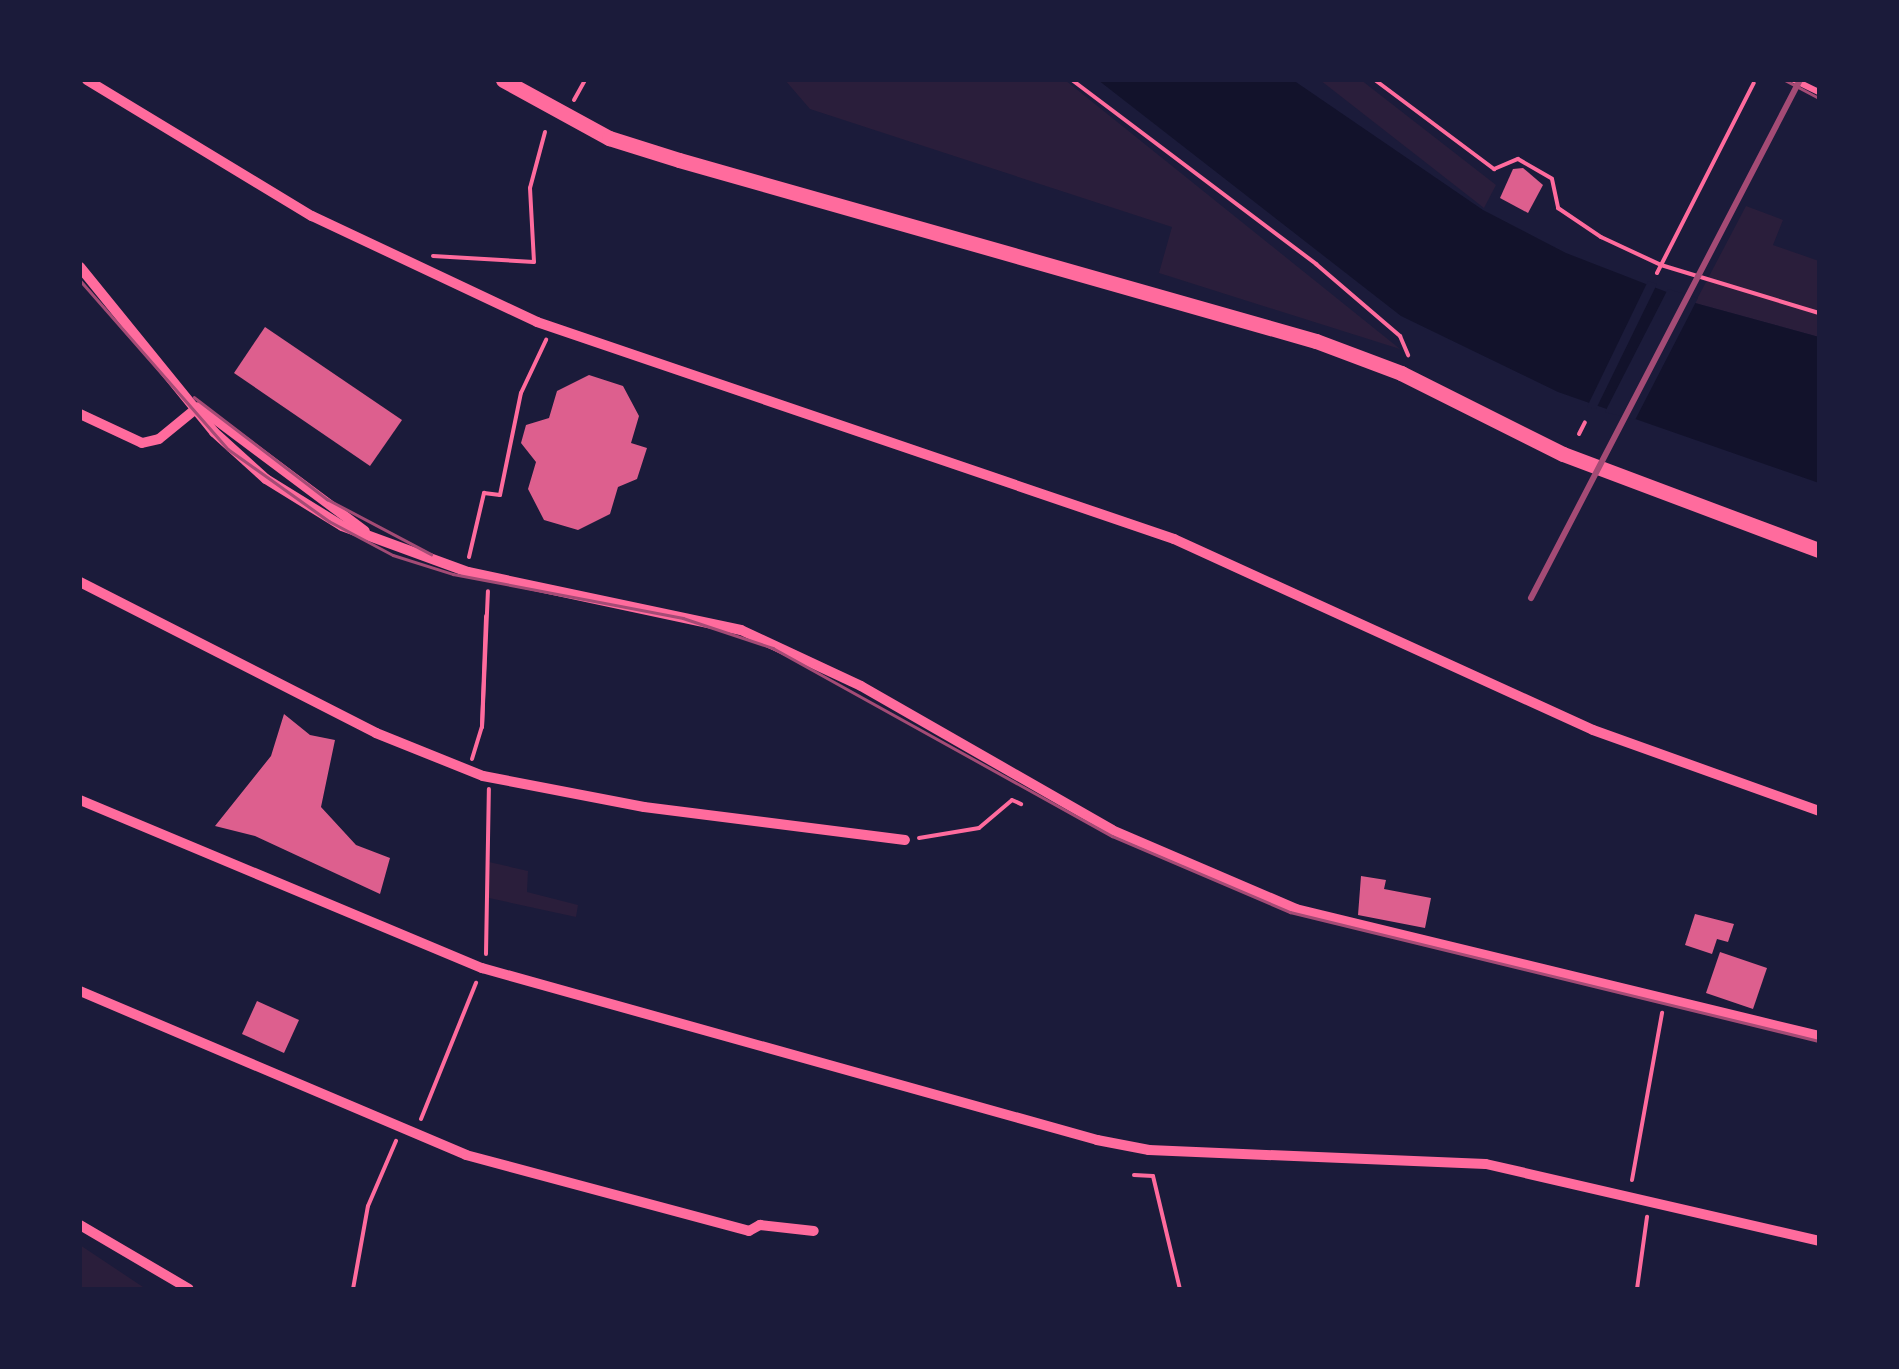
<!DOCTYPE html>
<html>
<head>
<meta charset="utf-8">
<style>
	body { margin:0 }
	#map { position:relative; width:1899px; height:1369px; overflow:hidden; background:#1b1b3a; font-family:"Sofia Sans Condensed",sans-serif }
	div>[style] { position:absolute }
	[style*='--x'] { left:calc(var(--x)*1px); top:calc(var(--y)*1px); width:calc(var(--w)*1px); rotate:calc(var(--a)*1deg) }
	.green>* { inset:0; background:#2a1e3b }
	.water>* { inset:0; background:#12122b }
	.pier>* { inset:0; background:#1b1b3a }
	.building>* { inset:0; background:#dd5f8e }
	.path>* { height:4px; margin:-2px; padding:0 2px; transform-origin:2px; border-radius:2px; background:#ff6b9d }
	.service>* { height:6px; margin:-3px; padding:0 3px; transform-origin:3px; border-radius:3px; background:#ff6b9d }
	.minor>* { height:10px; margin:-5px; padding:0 5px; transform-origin:5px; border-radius:5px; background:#ff6b9d }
	.tertiary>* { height:15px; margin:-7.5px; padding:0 7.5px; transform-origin:7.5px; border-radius:7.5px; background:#ff6b9d }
	.tram>* { height:2.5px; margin:-1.25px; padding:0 1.25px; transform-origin:1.25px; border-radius:1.25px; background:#a44b75 }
	.rail>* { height:6px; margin:-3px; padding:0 3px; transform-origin:3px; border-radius:3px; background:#a44b75 }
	span { translate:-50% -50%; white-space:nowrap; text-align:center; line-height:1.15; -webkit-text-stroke:8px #1b1b3a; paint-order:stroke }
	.frame { position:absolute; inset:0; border:82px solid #1b1b3a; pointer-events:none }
</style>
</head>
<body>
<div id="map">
	<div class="green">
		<div style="clip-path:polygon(785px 80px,1065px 80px,1400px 349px,1159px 273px,1172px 227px,810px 109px)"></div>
		<div style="clip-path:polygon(1320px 80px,1361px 80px,1496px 185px,1484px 208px)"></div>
		<div style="clip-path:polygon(1746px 206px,1783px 220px,1773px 245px,1819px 261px,1819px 337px,1695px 303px)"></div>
		<div style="clip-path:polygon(489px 862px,528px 871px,527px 892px,578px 905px,576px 917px,489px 898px)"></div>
		<div style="clip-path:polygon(80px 1245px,146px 1289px,80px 1289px)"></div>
	</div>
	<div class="water">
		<div style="clip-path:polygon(1098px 80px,1293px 80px,1483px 210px,1566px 253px,1695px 303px,1819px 337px,1819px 483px,1558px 392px,1401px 316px)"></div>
	</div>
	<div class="pier">
		<div style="clip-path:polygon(1648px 281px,1657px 284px,1596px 409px,1587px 407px)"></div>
		<div style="clip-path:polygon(1668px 289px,1698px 298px,1635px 420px,1605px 412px)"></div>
	</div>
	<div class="building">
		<div style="clip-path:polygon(1523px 168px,1543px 185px,1528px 213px,1500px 198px,1513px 169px)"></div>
		<div style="clip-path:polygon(265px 327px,402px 420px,370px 466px,234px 373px)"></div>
		<div style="clip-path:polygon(589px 375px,623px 386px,639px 416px,631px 443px,647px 448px,637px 479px,618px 487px,610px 514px,578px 530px,544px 520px,528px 489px,536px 462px,521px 443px,526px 425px,549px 418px,557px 391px)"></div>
		<div style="clip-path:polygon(284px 714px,310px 735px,335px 740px,321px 807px,356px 845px,390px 858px,380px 894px,255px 836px,215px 826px,271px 756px)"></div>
		<div style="clip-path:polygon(1361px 876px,1386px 880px,1384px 889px,1431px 898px,1425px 928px,1358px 915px)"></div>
		<div style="clip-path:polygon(1695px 914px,1734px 924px,1728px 942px,1717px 939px,1712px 954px,1685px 945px)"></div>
		<div style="clip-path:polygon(1720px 952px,1767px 968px,1753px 1009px,1706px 993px)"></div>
		<div style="clip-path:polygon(257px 1001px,299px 1020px,284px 1053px,242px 1034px)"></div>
	</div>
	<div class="path">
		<div style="--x:1072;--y:80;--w:306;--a:37"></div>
		<div style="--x:1316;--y:264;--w:111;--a:40.6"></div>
		<div style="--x:1400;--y:336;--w:21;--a:67"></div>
		<div style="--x:1375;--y:80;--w:149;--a:36.8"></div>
		<div style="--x:1494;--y:169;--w:26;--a:-23"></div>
		<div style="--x:1518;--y:159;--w:39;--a:30"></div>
		<div style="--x:1552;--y:179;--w:30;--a:78"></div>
		<div style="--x:1558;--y:208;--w:52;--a:34"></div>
		<div style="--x:1601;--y:237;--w:66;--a:25"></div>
		<div style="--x:1661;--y:265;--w:165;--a:16.9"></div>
		<div style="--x:574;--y:100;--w:23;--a:-61"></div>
		<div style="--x:433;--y:256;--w:101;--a:3.4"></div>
		<div style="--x:534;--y:262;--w:74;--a:-93.1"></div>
		<div style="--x:530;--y:188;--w:58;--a:-75"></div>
		<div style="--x:1657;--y:273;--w:213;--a:-63"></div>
		<div style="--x:1579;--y:434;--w:13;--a:-63"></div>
		<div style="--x:469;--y:557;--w:66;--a:-76.8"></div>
		<div style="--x:484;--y:493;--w:16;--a:7"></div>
		<div style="--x:500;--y:495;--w:104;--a:-78.4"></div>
		<div style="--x:521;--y:393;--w:59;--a:-64.7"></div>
		<div style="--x:482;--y:727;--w:111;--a:-87.9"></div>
		<div style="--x:472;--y:759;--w:34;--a:-73"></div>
		<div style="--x:482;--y:727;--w:136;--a:-87.5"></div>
		<div style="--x:919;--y:838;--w:61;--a:-9.5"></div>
		<div style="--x:979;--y:828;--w:43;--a:-40.3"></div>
		<div style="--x:1012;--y:800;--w:10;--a:24"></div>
		<div style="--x:486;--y:954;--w:165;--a:-89"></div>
		<div style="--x:421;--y:1119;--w:147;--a:-68"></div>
		<div style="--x:1134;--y:1175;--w:19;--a:3"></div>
		<div style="--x:1153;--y:1176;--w:116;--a:76.6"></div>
		<div style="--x:1632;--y:1180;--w:170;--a:-79.8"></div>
		<div style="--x:353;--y:1289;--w:84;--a:-79.8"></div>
		<div style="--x:368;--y:1206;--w:71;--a:-66.7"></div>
		<div style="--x:1637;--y:1289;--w:73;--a:-82.1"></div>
	</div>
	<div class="service">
		<div style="--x:1794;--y:80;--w:28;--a:26"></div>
	</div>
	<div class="minor">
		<div style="--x:87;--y:80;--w:263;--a:31.2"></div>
		<div style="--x:312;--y:216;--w:249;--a:25.2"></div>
		<div style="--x:537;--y:322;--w:673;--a:18.81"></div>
		<div style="--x:1174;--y:539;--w:460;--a:24.5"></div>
		<div style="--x:1593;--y:730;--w:240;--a:19.7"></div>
		<div style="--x:80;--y:267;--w:213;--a:50.9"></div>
		<div style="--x:214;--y:432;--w:70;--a:42.1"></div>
		<div style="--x:266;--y:479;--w:89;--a:31.7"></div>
		<div style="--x:342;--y:526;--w:134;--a:20.1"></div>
		<div style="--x:468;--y:572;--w:279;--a:12"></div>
		<div style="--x:741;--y:630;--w:132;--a:25"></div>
		<div style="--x:861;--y:686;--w:289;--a:29.8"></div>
		<div style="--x:1112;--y:830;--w:200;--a:23.2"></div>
		<div style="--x:1296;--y:909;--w:538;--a:13.65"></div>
		<div style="--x:203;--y:410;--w:202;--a:36.8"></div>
		<div style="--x:80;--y:414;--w:68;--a:25.1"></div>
		<div style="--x:142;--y:443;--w:17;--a:-13"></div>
		<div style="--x:159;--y:439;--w:50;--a:-39.4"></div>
		<div style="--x:80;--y:582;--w:332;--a:27"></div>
		<div style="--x:376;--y:733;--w:115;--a:21.9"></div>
		<div style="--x:483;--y:776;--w:164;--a:10.9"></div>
		<div style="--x:644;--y:807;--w:263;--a:7.2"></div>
		<div style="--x:80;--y:800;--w:436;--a:22.7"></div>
		<div style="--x:482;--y:968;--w:639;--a:15.62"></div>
		<div style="--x:1097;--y:1140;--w:53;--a:10.9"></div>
		<div style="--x:1149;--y:1150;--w:337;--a:2.4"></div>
		<div style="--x:1486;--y:1164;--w:342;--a:13"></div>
		<div style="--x:80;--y:991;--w:419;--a:23"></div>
		<div style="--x:466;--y:1155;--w:293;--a:15"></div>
		<div style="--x:749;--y:1231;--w:13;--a:-29"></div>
		<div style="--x:760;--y:1225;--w:54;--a:6.3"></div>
		<div style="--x:80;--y:1225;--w:126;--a:30.4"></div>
	</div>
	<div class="tertiary">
		<div style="--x:503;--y:80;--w:121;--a:28.7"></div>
		<div style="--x:609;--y:138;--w:73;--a:17.4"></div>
		<div style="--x:679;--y:160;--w:662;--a:15.86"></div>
		<div style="--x:1316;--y:341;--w:91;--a:20.6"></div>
		<div style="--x:1401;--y:373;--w:181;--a:26.6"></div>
		<div style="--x:1563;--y:454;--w:273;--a:20.6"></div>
	</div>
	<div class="tram">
		<div style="--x:1785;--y:80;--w:38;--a:28"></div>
		<div style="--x:80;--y:280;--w:225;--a:48.8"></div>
		<div style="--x:228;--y:449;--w:124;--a:35.5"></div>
		<div style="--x:329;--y:521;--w:72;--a:28"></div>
		<div style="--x:393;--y:555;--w:63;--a:17.6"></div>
		<div style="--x:453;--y:574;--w:234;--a:10.8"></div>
		<div style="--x:683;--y:618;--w:95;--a:18.4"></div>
		<div style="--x:773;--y:648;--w:388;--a:29"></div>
		<div style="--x:1112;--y:836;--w:194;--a:23.1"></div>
		<div style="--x:1290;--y:912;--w:545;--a:13.7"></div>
		<div style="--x:194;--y:397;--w:168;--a:37.5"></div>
		<div style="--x:327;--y:499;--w:118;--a:27.9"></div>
	</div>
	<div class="rail">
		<div style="--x:1531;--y:598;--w:584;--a:-62.56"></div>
	</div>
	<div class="frame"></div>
</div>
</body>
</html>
